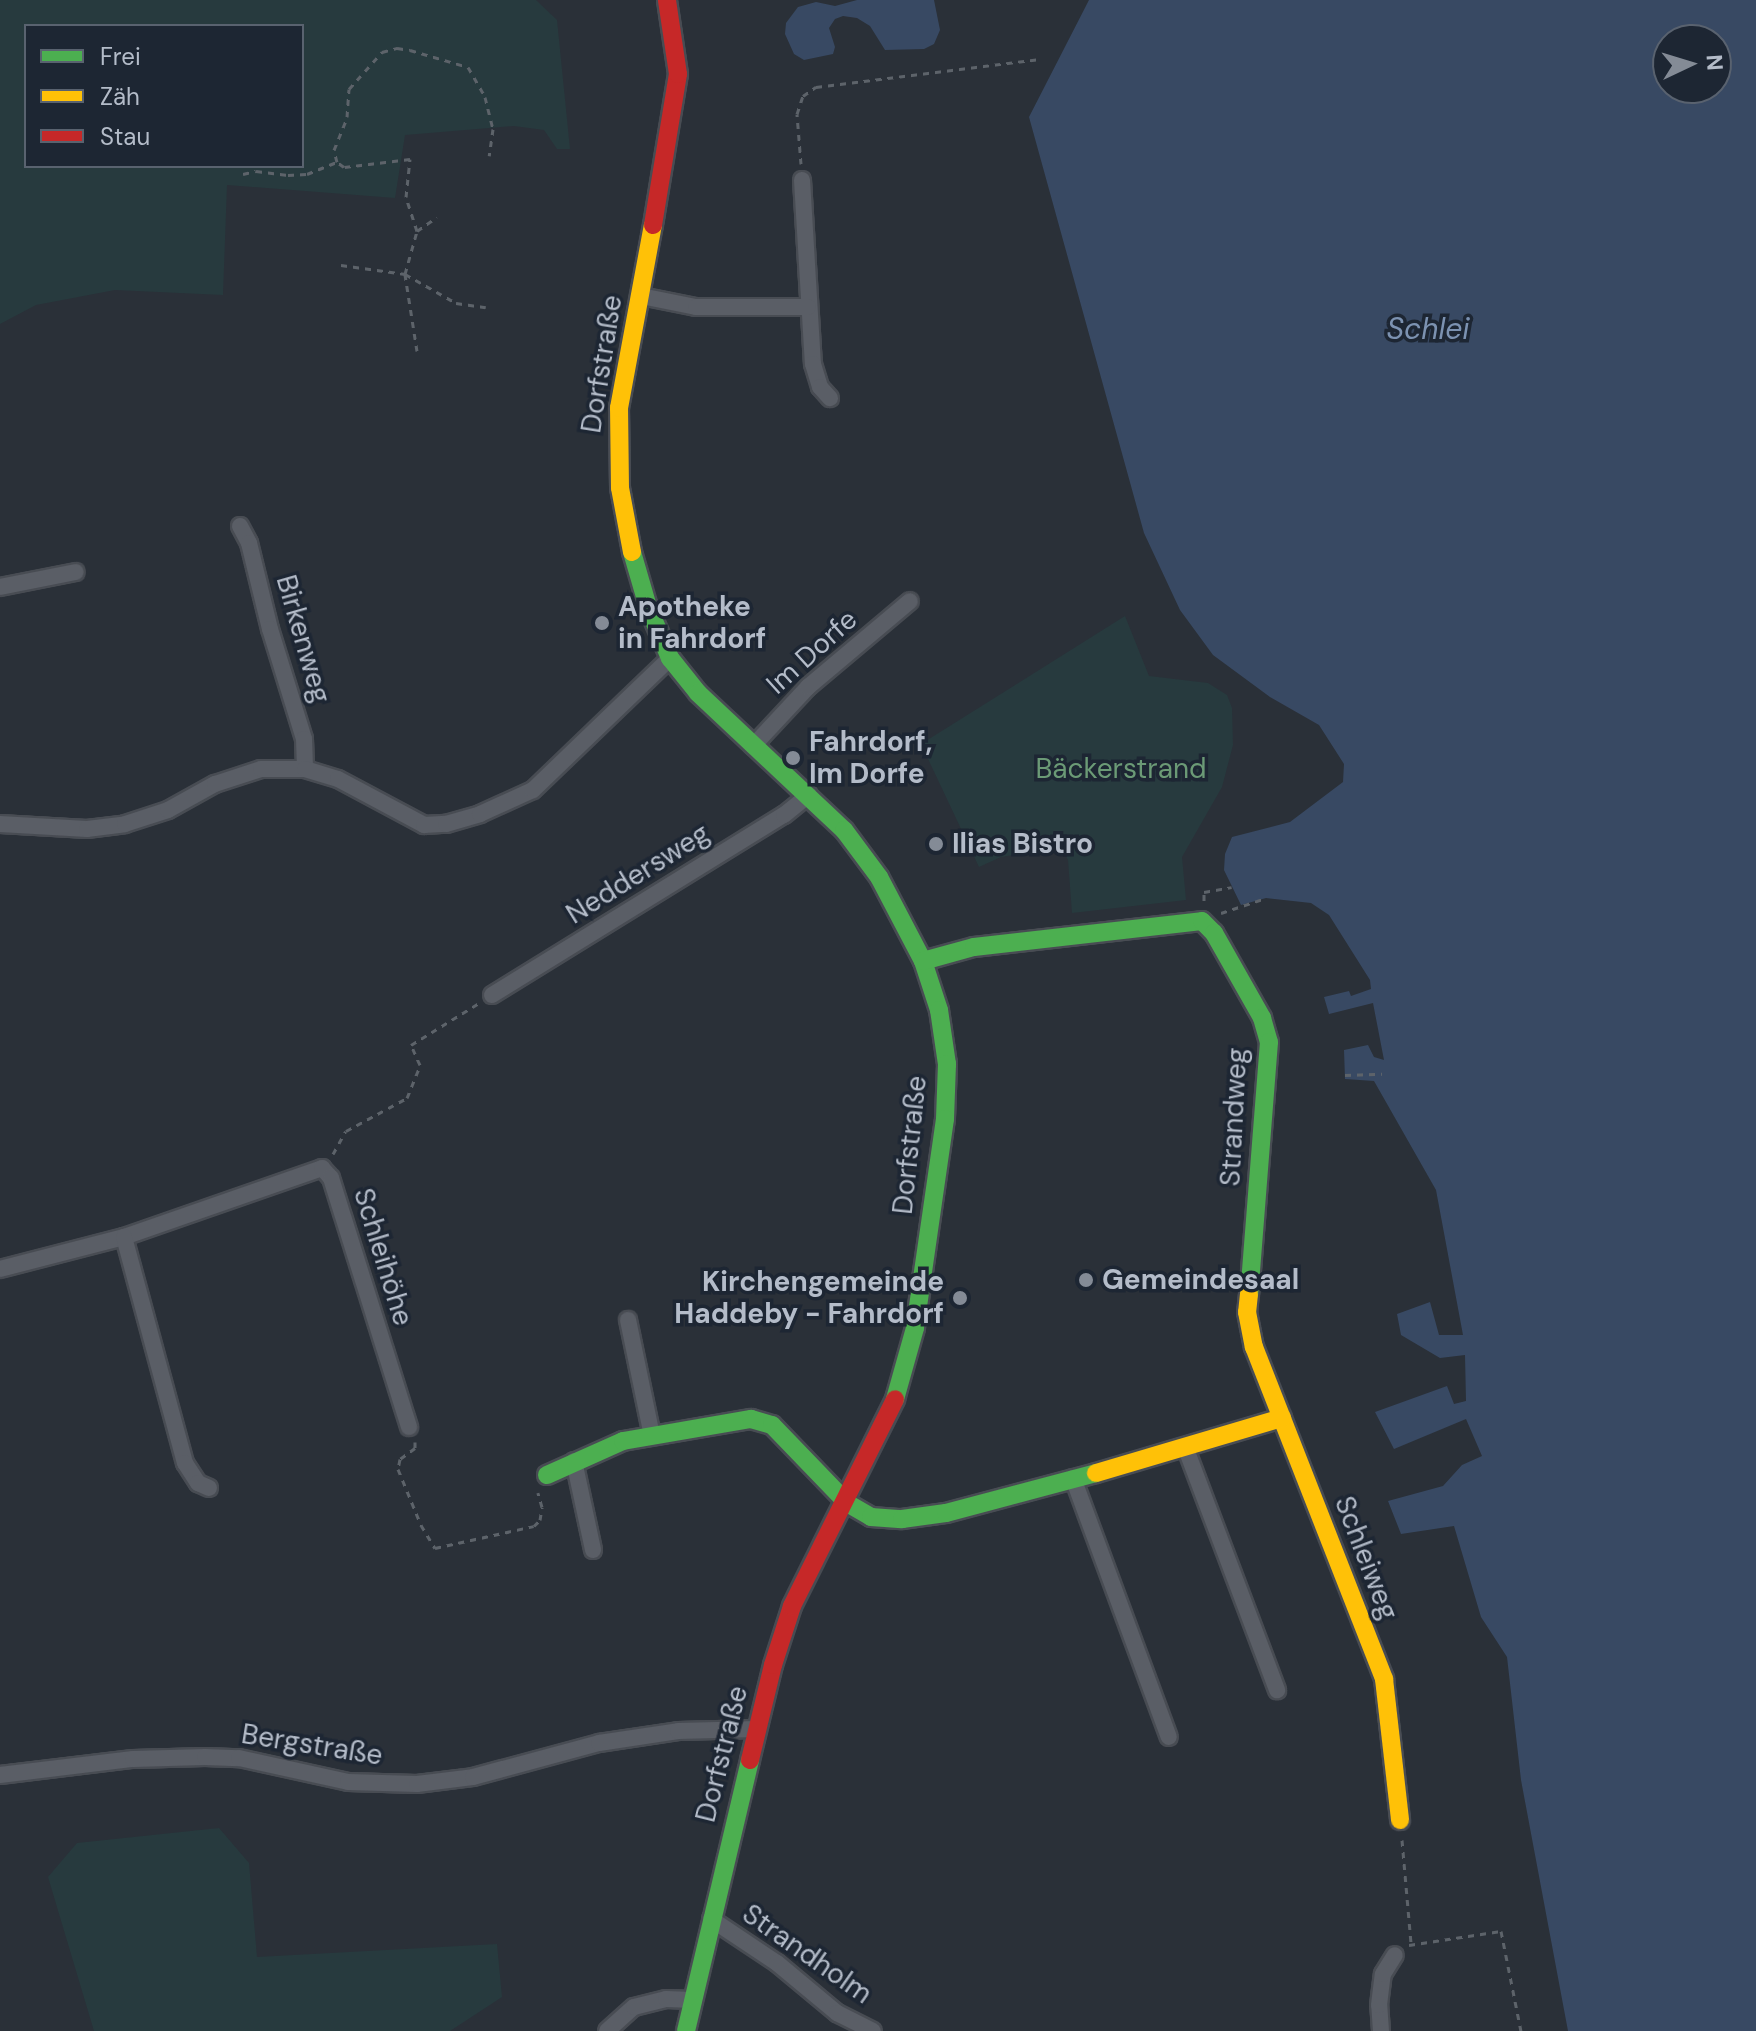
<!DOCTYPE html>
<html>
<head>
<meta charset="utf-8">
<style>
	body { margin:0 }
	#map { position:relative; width:1756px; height:2031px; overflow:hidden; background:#2a3038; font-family:"DM Sans",sans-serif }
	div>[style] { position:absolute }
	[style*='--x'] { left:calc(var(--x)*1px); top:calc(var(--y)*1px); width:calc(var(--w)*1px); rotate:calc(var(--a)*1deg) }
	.green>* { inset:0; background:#273a3e }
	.water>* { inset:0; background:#384963 }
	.path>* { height:3px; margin-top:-1.5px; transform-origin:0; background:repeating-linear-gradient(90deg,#5d636a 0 6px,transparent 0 12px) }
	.roads { filter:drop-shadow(2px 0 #484c53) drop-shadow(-2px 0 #484c53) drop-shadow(0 2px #484c53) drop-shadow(0 -2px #484c53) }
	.street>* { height:16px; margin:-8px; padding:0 8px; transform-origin:8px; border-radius:8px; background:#5a5e66 }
	.fast>* { height:18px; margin:-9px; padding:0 9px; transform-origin:9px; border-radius:9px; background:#4caf50 }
	.slow>* { height:18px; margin:-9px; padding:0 9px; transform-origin:9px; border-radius:9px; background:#ffc107 }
	.jam>* { height:18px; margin:-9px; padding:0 9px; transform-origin:9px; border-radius:9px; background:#c62828 }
	.dots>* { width:22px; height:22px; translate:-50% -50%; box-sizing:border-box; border:4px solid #1d2633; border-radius:50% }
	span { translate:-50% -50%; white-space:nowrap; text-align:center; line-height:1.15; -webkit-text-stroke:7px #1d2633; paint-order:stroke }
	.street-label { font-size:28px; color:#b4bcc9 }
	.poi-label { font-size:28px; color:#b4bcc9; font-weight:700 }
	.left { translate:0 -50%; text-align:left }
	.right { translate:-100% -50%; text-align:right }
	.park-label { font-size:28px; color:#6b9a76 }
	.water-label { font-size:30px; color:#7c92b1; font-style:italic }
	.legend { position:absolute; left:24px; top:24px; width:280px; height:144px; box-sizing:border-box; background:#1d2633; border:2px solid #59626f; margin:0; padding:10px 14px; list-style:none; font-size:24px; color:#b4bcc9 }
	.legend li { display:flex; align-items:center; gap:16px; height:40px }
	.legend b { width:40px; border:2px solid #59626f }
	.north { position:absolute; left:1652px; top:24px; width:80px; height:80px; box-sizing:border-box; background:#1d2633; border:2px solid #59626f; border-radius:50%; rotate:86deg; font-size:22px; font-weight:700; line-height:32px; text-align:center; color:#b4bcc9 }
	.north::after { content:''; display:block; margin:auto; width:28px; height:36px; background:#848b96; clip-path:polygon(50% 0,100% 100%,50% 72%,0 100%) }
</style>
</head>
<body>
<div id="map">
	<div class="green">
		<div style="clip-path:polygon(evenodd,0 0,536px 0,557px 20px,570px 149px,557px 149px,544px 130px,514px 126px,405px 135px,395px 198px,227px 185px,223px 295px,115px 290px,36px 305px,0 324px,0 0,26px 26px,302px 26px,302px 166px,26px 166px,26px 26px)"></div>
		<div style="clip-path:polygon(1125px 616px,1149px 676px,1208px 683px,1227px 695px,1232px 708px,1233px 745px,1222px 787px,1182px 857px,1186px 900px,1072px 913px,1068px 860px,1061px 847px,1001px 857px,979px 867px,921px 744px)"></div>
		<div style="clip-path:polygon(219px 1828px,249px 1863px,257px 1957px,497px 1944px,502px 1997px,450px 2031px,94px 2031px,48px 1877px,77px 1843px)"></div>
	</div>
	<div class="water">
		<div style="clip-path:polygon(857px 0,934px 0,940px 30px,934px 44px,924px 49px,885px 50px,870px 26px,857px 18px,843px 16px,835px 19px,829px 28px,835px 47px,833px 54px,804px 60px,794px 54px,785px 34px,786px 23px,798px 7px,816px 2px,835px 6px)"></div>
		<div style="clip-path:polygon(evenodd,1089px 0,1756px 0,1756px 2031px,1568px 2031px,1521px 1780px,1507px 1657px,1481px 1617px,1454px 1526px,1401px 1534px,1388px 1501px,1443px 1486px,1462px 1465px,1482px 1456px,1466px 1419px,1394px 1449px,1375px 1412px,1447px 1386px,1454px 1404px,1466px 1401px,1465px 1355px,1440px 1358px,1401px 1335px,1397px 1314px,1430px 1302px,1439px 1335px,1463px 1335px,1436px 1190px,1374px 1081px,1345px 1079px,1344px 1050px,1368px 1045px,1374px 1057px,1384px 1060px,1373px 1003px,1329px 1014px,1324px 997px,1349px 991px,1351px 996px,1371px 989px,1370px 980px,1329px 915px,1311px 903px,1266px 898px,1241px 905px,1224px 870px,1225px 854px,1232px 837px,1290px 822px,1343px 782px,1344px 764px,1319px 725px,1270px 697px,1213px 655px,1180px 610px,1144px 533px,1029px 117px,1089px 0,1668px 40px,1716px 40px,1716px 88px,1668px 88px,1668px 40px)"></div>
	</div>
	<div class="path">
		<div style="--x:801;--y:164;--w:50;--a:-94.6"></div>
		<div style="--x:797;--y:114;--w:19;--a:-72"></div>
		<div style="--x:803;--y:96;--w:16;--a:-35"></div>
		<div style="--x:816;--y:87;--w:226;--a:-7.1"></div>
		<div style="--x:243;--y:174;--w:13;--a:-13"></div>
		<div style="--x:256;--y:171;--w:32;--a:7"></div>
		<div style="--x:288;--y:175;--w:19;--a:-3"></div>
		<div style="--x:307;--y:174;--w:32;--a:-22"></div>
		<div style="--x:417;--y:231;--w:36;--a:-108"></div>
		<div style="--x:406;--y:197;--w:38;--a:-84"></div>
		<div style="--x:410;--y:159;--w:66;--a:173.1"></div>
		<div style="--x:344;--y:167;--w:9;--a:-144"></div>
		<div style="--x:337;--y:162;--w:12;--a:-104"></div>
		<div style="--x:334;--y:150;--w:35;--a:-68"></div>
		<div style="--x:347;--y:117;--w:28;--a:-86"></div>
		<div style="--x:349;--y:89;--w:50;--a:-48.3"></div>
		<div style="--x:382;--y:52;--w:16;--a:-15"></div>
		<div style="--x:397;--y:48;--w:13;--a:9"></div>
		<div style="--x:410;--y:50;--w:60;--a:16.3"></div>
		<div style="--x:468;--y:67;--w:34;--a:60"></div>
		<div style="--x:485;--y:97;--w:33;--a:76"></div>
		<div style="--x:493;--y:129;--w:27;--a:98"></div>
		<div style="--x:341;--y:265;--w:65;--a:8"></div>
		<div style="--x:405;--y:274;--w:59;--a:29.6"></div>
		<div style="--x:456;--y:303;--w:30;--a:8"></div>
		<div style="--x:417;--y:351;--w:78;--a:-98.9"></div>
		<div style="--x:405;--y:274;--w:45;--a:-74.4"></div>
		<div style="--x:417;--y:231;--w:24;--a:-35"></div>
		<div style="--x:1204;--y:901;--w:9;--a:-90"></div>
		<div style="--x:1204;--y:892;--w:28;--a:-10"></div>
		<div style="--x:1221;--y:913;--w:47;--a:-18.4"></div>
		<div style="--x:1345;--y:1075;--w:37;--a:-2"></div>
		<div style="--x:333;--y:1154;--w:26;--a:-61"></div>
		<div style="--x:346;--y:1131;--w:69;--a:-28.4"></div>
		<div style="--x:407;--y:1098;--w:35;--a:-68"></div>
		<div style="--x:420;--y:1065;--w:22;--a:-114"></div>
		<div style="--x:411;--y:1045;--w:80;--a:-31.7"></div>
		<div style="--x:415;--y:1442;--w:6;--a:90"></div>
		<div style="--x:415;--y:1448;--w:19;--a:144"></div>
		<div style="--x:400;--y:1459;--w:10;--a:101"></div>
		<div style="--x:398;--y:1469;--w:61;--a:67.7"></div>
		<div style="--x:421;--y:1525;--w:27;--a:59"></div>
		<div style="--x:435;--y:1548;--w:101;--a:-12.5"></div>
		<div style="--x:534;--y:1526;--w:8;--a:-45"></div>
		<div style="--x:540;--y:1520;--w:13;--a:-81"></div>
		<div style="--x:542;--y:1507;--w:15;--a:-106"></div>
		<div style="--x:1402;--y:1840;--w:103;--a:85"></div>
		<div style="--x:1409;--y:1945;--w:93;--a:-8.7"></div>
		<div style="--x:1501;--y:1931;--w:102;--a:78.7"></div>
	</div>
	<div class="roads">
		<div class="street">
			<div style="--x:802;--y:180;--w:184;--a:86.6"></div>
			<div style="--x:813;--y:364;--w:24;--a:73"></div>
			<div style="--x:820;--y:387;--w:15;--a:48"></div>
			<div style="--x:641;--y:296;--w:56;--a:11.3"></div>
			<div style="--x:696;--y:307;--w:112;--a:0"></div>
			<div style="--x:240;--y:526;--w:19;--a:62"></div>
			<div style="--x:249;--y:543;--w:89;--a:76.3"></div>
			<div style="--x:270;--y:629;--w:115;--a:72.8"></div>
			<div style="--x:304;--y:739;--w:30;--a:88"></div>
			<div style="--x:0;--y:587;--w:77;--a:-11.2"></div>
			<div style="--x:753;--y:746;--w:81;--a:-47"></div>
			<div style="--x:808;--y:687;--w:133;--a:-40.1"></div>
			<div style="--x:0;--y:824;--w:87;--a:3.3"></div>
			<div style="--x:87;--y:829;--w:38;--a:-7"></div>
			<div style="--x:125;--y:824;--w:45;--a:-18"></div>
			<div style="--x:168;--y:810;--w:54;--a:-29"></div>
			<div style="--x:215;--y:784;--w:48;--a:-18.1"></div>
			<div style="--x:261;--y:769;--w:44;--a:0"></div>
			<div style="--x:305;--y:769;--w:34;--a:17"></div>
			<div style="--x:338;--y:779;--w:98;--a:28.1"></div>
			<div style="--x:424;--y:825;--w:22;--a:-3"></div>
			<div style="--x:446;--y:824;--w:35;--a:-16"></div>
			<div style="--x:480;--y:814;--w:58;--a:-24.4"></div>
			<div style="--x:533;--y:790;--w:190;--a:-43.9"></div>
			<div style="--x:492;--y:995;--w:343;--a:-31.7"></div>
			<div style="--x:784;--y:815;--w:32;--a:-39"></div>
			<div style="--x:124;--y:1237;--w:210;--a:-19.2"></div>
			<div style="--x:322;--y:1168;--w:13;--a:48"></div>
			<div style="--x:331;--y:1178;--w:261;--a:72.6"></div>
			<div style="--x:0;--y:1269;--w:128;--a:-14.5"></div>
			<div style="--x:124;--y:1237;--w:234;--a:74.9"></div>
			<div style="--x:185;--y:1463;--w:24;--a:57"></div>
			<div style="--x:198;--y:1483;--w:12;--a:24"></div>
			<div style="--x:628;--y:1320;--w:118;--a:78.3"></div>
			<div style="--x:1186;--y:1449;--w:258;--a:69.3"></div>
			<div style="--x:574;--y:1461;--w:91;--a:77.9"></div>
			<div style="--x:1073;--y:1478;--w:276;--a:69.7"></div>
			<div style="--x:0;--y:1775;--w:134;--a:-6.9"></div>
			<div style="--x:133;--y:1759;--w:72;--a:-1.6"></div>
			<div style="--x:205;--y:1757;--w:34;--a:2"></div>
			<div style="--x:239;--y:1758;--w:112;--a:12.4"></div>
			<div style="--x:348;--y:1782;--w:69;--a:1.7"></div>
			<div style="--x:417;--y:1784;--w:56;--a:-7.1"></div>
			<div style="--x:473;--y:1777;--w:131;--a:-15.1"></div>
			<div style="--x:599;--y:1743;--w:80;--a:-8.6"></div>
			<div style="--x:678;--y:1731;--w:78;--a:-1.5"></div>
			<div style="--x:711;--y:1919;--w:79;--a:33.7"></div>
			<div style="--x:777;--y:1963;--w:78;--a:39.8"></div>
			<div style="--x:837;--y:2013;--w:40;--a:26.6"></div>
			<div style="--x:607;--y:2031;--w:36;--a:-42"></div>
			<div style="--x:634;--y:2007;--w:33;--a:-14"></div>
			<div style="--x:666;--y:1999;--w:27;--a:2"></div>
			<div style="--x:1381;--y:2031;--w:26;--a:-94"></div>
			<div style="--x:1379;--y:2005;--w:31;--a:-83"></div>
			<div style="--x:1383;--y:1974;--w:22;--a:-58"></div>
		</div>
		<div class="fast">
			<div style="--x:632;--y:552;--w:57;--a:73.8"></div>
			<div style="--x:648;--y:607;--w:56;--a:66.7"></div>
			<div style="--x:670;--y:658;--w:45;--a:51.3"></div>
			<div style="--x:698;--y:693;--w:200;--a:43.2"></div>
			<div style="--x:844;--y:830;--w:59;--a:53.3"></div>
			<div style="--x:879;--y:877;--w:95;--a:62.4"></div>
			<div style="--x:923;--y:961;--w:52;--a:71.9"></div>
			<div style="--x:939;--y:1010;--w:55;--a:81.6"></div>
			<div style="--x:947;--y:1064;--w:55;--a:92.1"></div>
			<div style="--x:945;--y:1119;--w:211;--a:98.2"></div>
			<div style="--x:915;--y:1328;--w:74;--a:105.7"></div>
			<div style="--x:923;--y:961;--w:53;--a:-15.4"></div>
			<div style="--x:974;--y:947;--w:229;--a:-6.5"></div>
			<div style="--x:1202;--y:921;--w:17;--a:45"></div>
			<div style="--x:1214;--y:933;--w:98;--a:60.5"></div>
			<div style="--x:1262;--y:1018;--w:25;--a:74"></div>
			<div style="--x:1269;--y:1042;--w:253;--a:94.5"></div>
			<div style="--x:547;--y:1475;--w:83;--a:-24.1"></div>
			<div style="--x:623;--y:1441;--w:130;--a:-9.8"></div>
			<div style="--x:751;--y:1419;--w:22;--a:16"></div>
			<div style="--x:772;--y:1425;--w:108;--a:46.1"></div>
			<div style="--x:847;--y:1503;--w:28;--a:30"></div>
			<div style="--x:871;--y:1517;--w:31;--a:4"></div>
			<div style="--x:902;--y:1519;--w:44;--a:-7.8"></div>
			<div style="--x:946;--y:1513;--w:155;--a:-14.9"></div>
			<div style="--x:686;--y:2031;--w:278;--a:-76.7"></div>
		</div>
		<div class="slow">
			<div style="--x:632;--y:552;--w:65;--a:-100.6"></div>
			<div style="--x:620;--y:488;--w:80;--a:-90.7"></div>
			<div style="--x:619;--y:408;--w:186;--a:-79.5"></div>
			<div style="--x:1249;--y:1294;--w:18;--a:96"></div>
			<div style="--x:1247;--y:1312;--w:36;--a:79"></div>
			<div style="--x:1254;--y:1347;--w:357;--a:68.6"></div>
			<div style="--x:1384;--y:1679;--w:142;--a:83.5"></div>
			<div style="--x:1096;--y:1473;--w:194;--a:-16.5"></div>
		</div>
		<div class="jam">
			<div style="--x:653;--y:225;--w:153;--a:-80.6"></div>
			<div style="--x:678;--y:74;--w:75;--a:-98.5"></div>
			<div style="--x:750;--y:1760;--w:98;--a:-76.4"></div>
			<div style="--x:773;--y:1665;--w:62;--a:-72.1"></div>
			<div style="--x:792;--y:1606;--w:231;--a:-63.5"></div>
		</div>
	</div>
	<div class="dots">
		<div style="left:602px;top:623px;background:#848b96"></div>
		<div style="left:793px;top:758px;background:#848b96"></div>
		<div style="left:936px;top:844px;background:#848b96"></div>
		<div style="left:1086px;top:1280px;background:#848b96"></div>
		<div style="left:960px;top:1298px;background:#848b96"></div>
	</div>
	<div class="street-label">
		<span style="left:602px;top:364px;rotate:-81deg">Dorfstraße</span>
		<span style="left:303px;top:639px;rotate:74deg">Birkenweg</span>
		<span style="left:812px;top:652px;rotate:-42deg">Im Dorfe</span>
		<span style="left:638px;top:874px;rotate:-32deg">Neddersweg</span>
		<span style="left:1234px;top:1117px;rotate:-87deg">Strandweg</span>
		<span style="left:910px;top:1145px;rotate:-84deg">Dorfstraße</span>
		<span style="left:383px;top:1257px;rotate:73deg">Schleihöhe</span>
		<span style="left:1366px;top:1558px;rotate:69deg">Schleiweg</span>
		<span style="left:312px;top:1745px;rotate:9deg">Bergstraße</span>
		<span style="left:722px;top:1754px;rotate:-76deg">Dorfstraße</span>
		<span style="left:807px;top:1954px;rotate:35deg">Strandholm</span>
	</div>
	<div class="poi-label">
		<span class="left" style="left:618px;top:623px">Apotheke<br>in Fahrdorf</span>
		<span class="left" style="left:809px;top:758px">Fahrdorf,<br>Im Dorfe</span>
		<span class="left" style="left:952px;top:844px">Ilias Bistro</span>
		<span class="left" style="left:1102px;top:1280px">Gemeindesaal</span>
		<span class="right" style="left:944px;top:1298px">Kirchengemeinde<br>Haddeby - Fahrdorf</span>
	</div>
	<div class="park-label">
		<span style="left:1121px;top:769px">Bäckerstrand</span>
	</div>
	<div class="water-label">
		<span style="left:1428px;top:329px">Schlei</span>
	</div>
	<ul class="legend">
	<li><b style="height:10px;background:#4caf50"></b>Frei</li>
	<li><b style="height:10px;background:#ffc107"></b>Zäh</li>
	<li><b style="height:10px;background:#c62828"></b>Stau</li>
	</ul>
	<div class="north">N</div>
</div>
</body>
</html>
